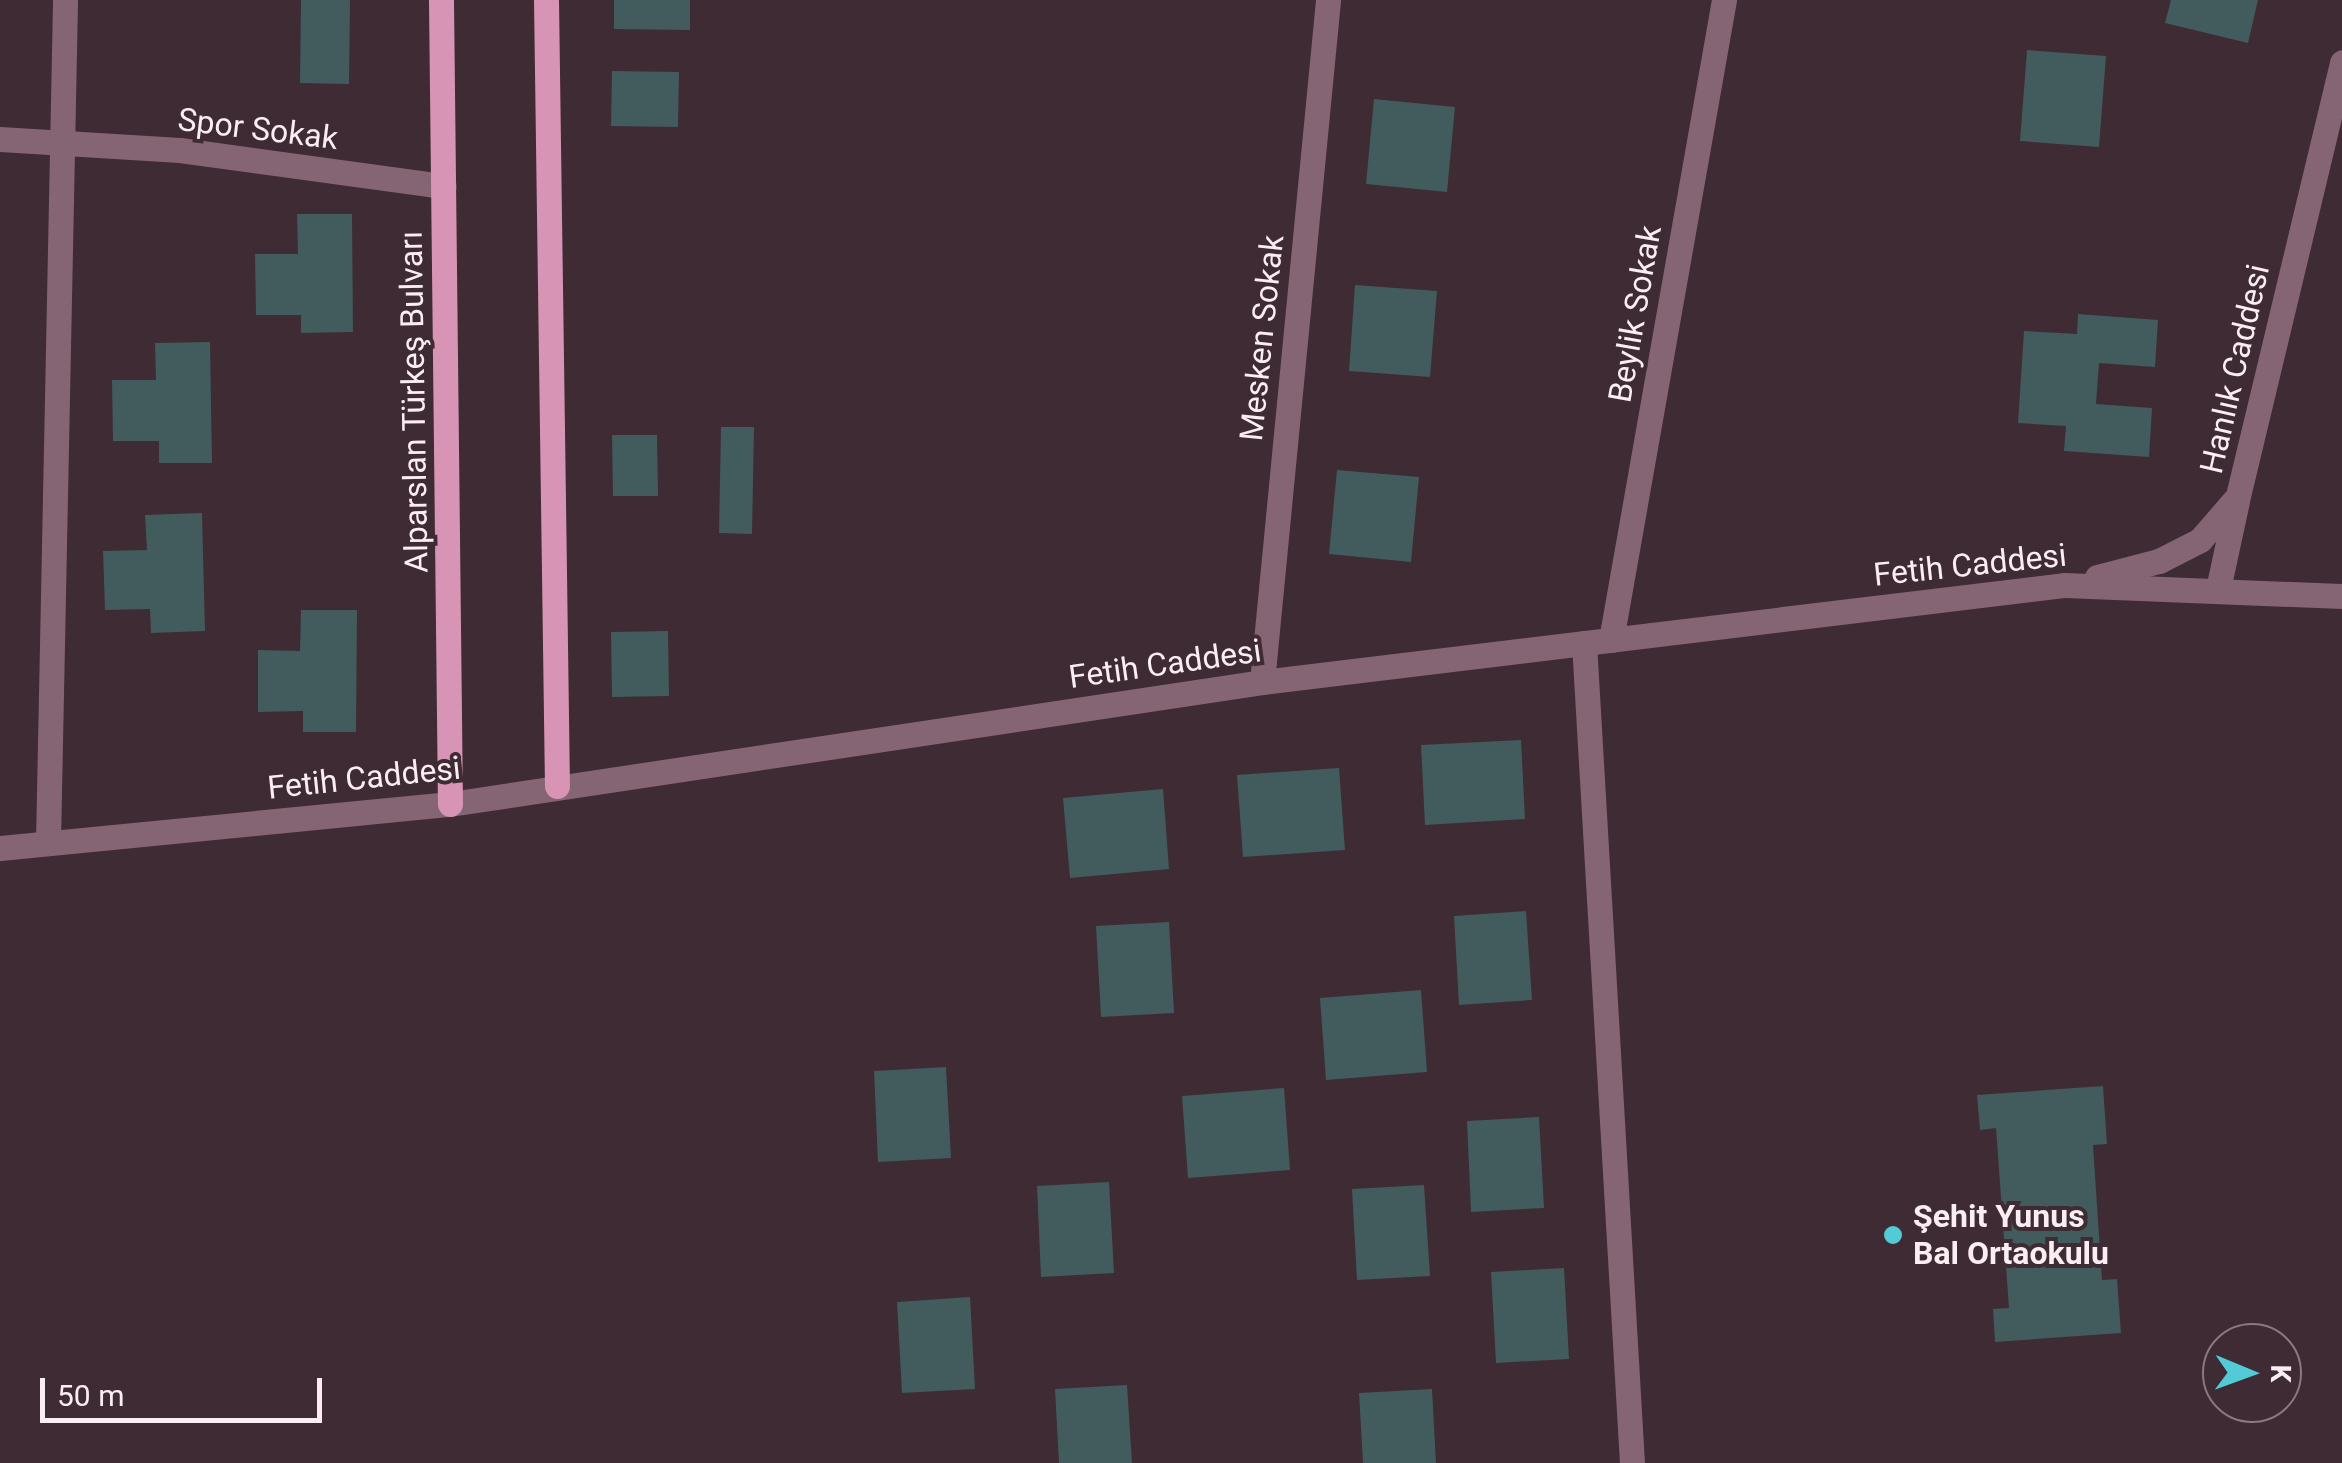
<!DOCTYPE html>
<html>
<head>
<meta charset="utf-8">
<style>
	body { margin:0 }
	#map { position:relative; width:2342px; height:1463px; overflow:hidden; background:#3e2b34; font-family:Roboto,sans-serif }
	div>[style] { position:absolute }
	[style*='--x'] { left:calc(var(--x)*1px); top:calc(var(--y)*1px); width:calc(var(--w)*1px); rotate:calc(var(--a)*1deg) }
	.building>* { inset:0; background:#425b5d }
	.minor>* { height:25px; margin:-12.5px; padding:0 12.5px; transform-origin:12.5px; border-radius:12.5px; background:#856473 }
	.major>* { height:25px; margin:-12.5px; padding:0 12.5px; transform-origin:12.5px; border-radius:12.5px; background:#d894b4 }
	.dots>* { width:28px; height:28px; translate:-50% -50%; box-sizing:border-box; border:5px solid #3e2b34; border-radius:50% }
	span { translate:-50% -50%; white-space:nowrap; text-align:center; line-height:1.15; -webkit-text-stroke:8px #3e2b34; paint-order:stroke }
	.street-label { font-size:32px; color:#faeef3 }
	.poi-label { font-size:32px; color:#faeef3; font-weight:700 }
	.left { translate:0 -50%; text-align:left }
	.north { position:absolute; left:2202px; top:1323px; width:100px; height:100px; box-sizing:border-box; background:#3e2b34; border:2px solid #897980; border-radius:50%; rotate:91deg; font-size:28px; font-weight:700; line-height:40px; text-align:center; color:#faeef3 }
	.north::after { content:''; display:block; margin:auto; width:35px; height:45px; background:#52cbd7; clip-path:polygon(50% 0,100% 100%,50% 72%,0 100%) }
	.scale { position:absolute; left:40px; top:1378px; width:282px; height:45px; box-sizing:border-box; border:5px solid #faeef3; border-top:0; padding-left:12px; font-size:30px; line-height:35px; white-space:nowrap; color:#faeef3; -webkit-text-stroke:8px #3e2b34; paint-order:stroke }
</style>
</head>
<body>
<div id="map">
	<div class="building">
		<div style="clip-path:polygon(301px 0,350px 0,349px 84px,300px 83px)"></div>
		<div style="clip-path:polygon(614px 0,690px 0,690px 30px,614px 29px)"></div>
		<div style="clip-path:polygon(2171px 0,2258px 0,2248px 43px,2165px 23px)"></div>
		<div style="clip-path:polygon(2027px 50px,2106px 56px,2099px 147px,2020px 141px)"></div>
		<div style="clip-path:polygon(612px 71px,679px 72px,678px 127px,611px 126px)"></div>
		<div style="clip-path:polygon(1374px 99px,1455px 107px,1447px 192px,1366px 184px)"></div>
		<div style="clip-path:polygon(297px 214px,352px 214px,353px 332px,301px 333px,301px 315px,256px 315px,255px 254px,298px 254px)"></div>
		<div style="clip-path:polygon(1355px 285px,1437px 291px,1430px 377px,1349px 371px)"></div>
		<div style="clip-path:polygon(2078px 314px,2158px 320px,2155px 367px,2099px 363px,2096px 404px,2152px 408px,2149px 457px,2064px 451px,2066px 426px,2018px 423px,2024px 331px,2077px 334px)"></div>
		<div style="clip-path:polygon(210px 342px,212px 463px,159px 463px,159px 441px,113px 441px,112px 380px,156px 380px,155px 343px)"></div>
		<div style="clip-path:polygon(721px 427px,754px 427px,752px 534px,719px 533px)"></div>
		<div style="clip-path:polygon(612px 435px,657px 435px,658px 496px,613px 496px)"></div>
		<div style="clip-path:polygon(1337px 470px,1419px 477px,1411px 562px,1329px 554px)"></div>
		<div style="clip-path:polygon(202px 513px,205px 631px,151px 633px,150px 609px,105px 610px,103px 551px,147px 550px,145px 515px)"></div>
		<div style="clip-path:polygon(301px 610px,357px 610px,356px 732px,303px 732px,303px 711px,258px 712px,258px 650px,300px 651px)"></div>
		<div style="clip-path:polygon(668px 631px,669px 696px,612px 697px,611px 632px)"></div>
		<div style="clip-path:polygon(1521px 740px,1525px 819px,1425px 825px,1421px 745px)"></div>
		<div style="clip-path:polygon(1339px 768px,1345px 850px,1243px 857px,1237px 775px)"></div>
		<div style="clip-path:polygon(1163px 789px,1169px 869px,1070px 878px,1063px 798px)"></div>
		<div style="clip-path:polygon(1526px 911px,1532px 1000px,1459px 1005px,1454px 916px)"></div>
		<div style="clip-path:polygon(1169px 922px,1174px 1013px,1101px 1017px,1096px 926px)"></div>
		<div style="clip-path:polygon(1421px 990px,1427px 1072px,1326px 1080px,1320px 998px)"></div>
		<div style="clip-path:polygon(946px 1067px,951px 1158px,878px 1162px,874px 1071px)"></div>
		<div style="clip-path:polygon(2103px 1086px,2107px 1144px,2093px 1145px,2102px 1280px,2117px 1279px,2121px 1333px,1995px 1342px,1993px 1309px,2009px 1308px,1996px 1128px,1980px 1130px,1977px 1095px)"></div>
		<div style="clip-path:polygon(1284px 1088px,1290px 1170px,1188px 1178px,1182px 1096px)"></div>
		<div style="clip-path:polygon(1539px 1117px,1544px 1208px,1471px 1212px,1467px 1121px)"></div>
		<div style="clip-path:polygon(1109px 1182px,1114px 1273px,1041px 1277px,1037px 1186px)"></div>
		<div style="clip-path:polygon(1424px 1185px,1430px 1276px,1357px 1280px,1352px 1189px)"></div>
		<div style="clip-path:polygon(1564px 1268px,1569px 1359px,1496px 1363px,1491px 1272px)"></div>
		<div style="clip-path:polygon(970px 1297px,975px 1389px,902px 1393px,897px 1302px)"></div>
		<div style="clip-path:polygon(1127px 1385px,1132px 1463px,1059px 1463px,1055px 1389px)"></div>
		<div style="clip-path:polygon(1432px 1389px,1436px 1463px,1363px 1463px,1359px 1393px)"></div>
	</div>
	<div class="minor">
		<div style="--x:0;--y:139;--w:180;--a:3.5"></div>
		<div style="--x:180;--y:150;--w:266;--a:7.8"></div>
		<div style="--x:2097;--y:577;--w:64;--a:-14.5"></div>
		<div style="--x:2159;--y:561;--w:46;--a:-27.1"></div>
		<div style="--x:2200;--y:540;--w:58;--a:-49.2"></div>
		<div style="--x:2238;--y:496;--w:446;--a:-76.5"></div>
		<div style="--x:2218;--y:589;--w:90;--a:-77.8"></div>
		<div style="--x:1611;--y:640;--w:650;--a:-79.99"></div>
		<div style="--x:1584;--y:643;--w:821;--a:86.65"></div>
		<div style="--x:1262;--y:682;--w:685;--a:-84.47"></div>
		<div style="--x:48;--y:842;--w:842;--a:-88.84"></div>
		<div style="--x:0;--y:848;--w:452;--a:-5.6"></div>
		<div style="--x:450;--y:804;--w:821;--a:-8.54"></div>
		<div style="--x:1262;--y:682;--w:809;--a:-6.89"></div>
		<div style="--x:2065;--y:585;--w:277;--a:2.3"></div>
	</div>
	<div class="major">
		<div style="--x:441;--y:0;--w:804;--a:89.36"></div>
		<div style="--x:546;--y:0;--w:786;--a:89.2"></div>
	</div>
	<div class="dots">
		<div style="left:1893px;top:1235px;background:#52cbd7"></div>
	</div>
	<div class="street-label">
		<span style="left:258px;top:129px;rotate:7deg">Spor Sokak</span>
		<span style="left:1635px;top:314px;rotate:-80deg">Beylik Sokak</span>
		<span style="left:1262px;top:338px;rotate:-84deg">Mesken Sokak</span>
		<span style="left:2235px;top:369px;rotate:-77deg">Hanlık Caddesi</span>
		<span style="left:414px;top:402px;rotate:-91deg">Alparslan Türkeş Bulvarı</span>
		<span style="left:1970px;top:565px;rotate:-6deg">Fetih Caddesi</span>
		<span style="left:1165px;top:664px;rotate:-8deg">Fetih Caddesi</span>
		<span style="left:364px;top:778px;rotate:-6deg">Fetih Caddesi</span>
	</div>
	<div class="poi-label">
		<span class="left" style="left:1913px;top:1235px">Şehit Yunus<br>Bal Ortaokulu</span>
	</div>
	<div class="north">K</div>
	<div class="scale">50 m</div>
</div>
</body>
</html>
